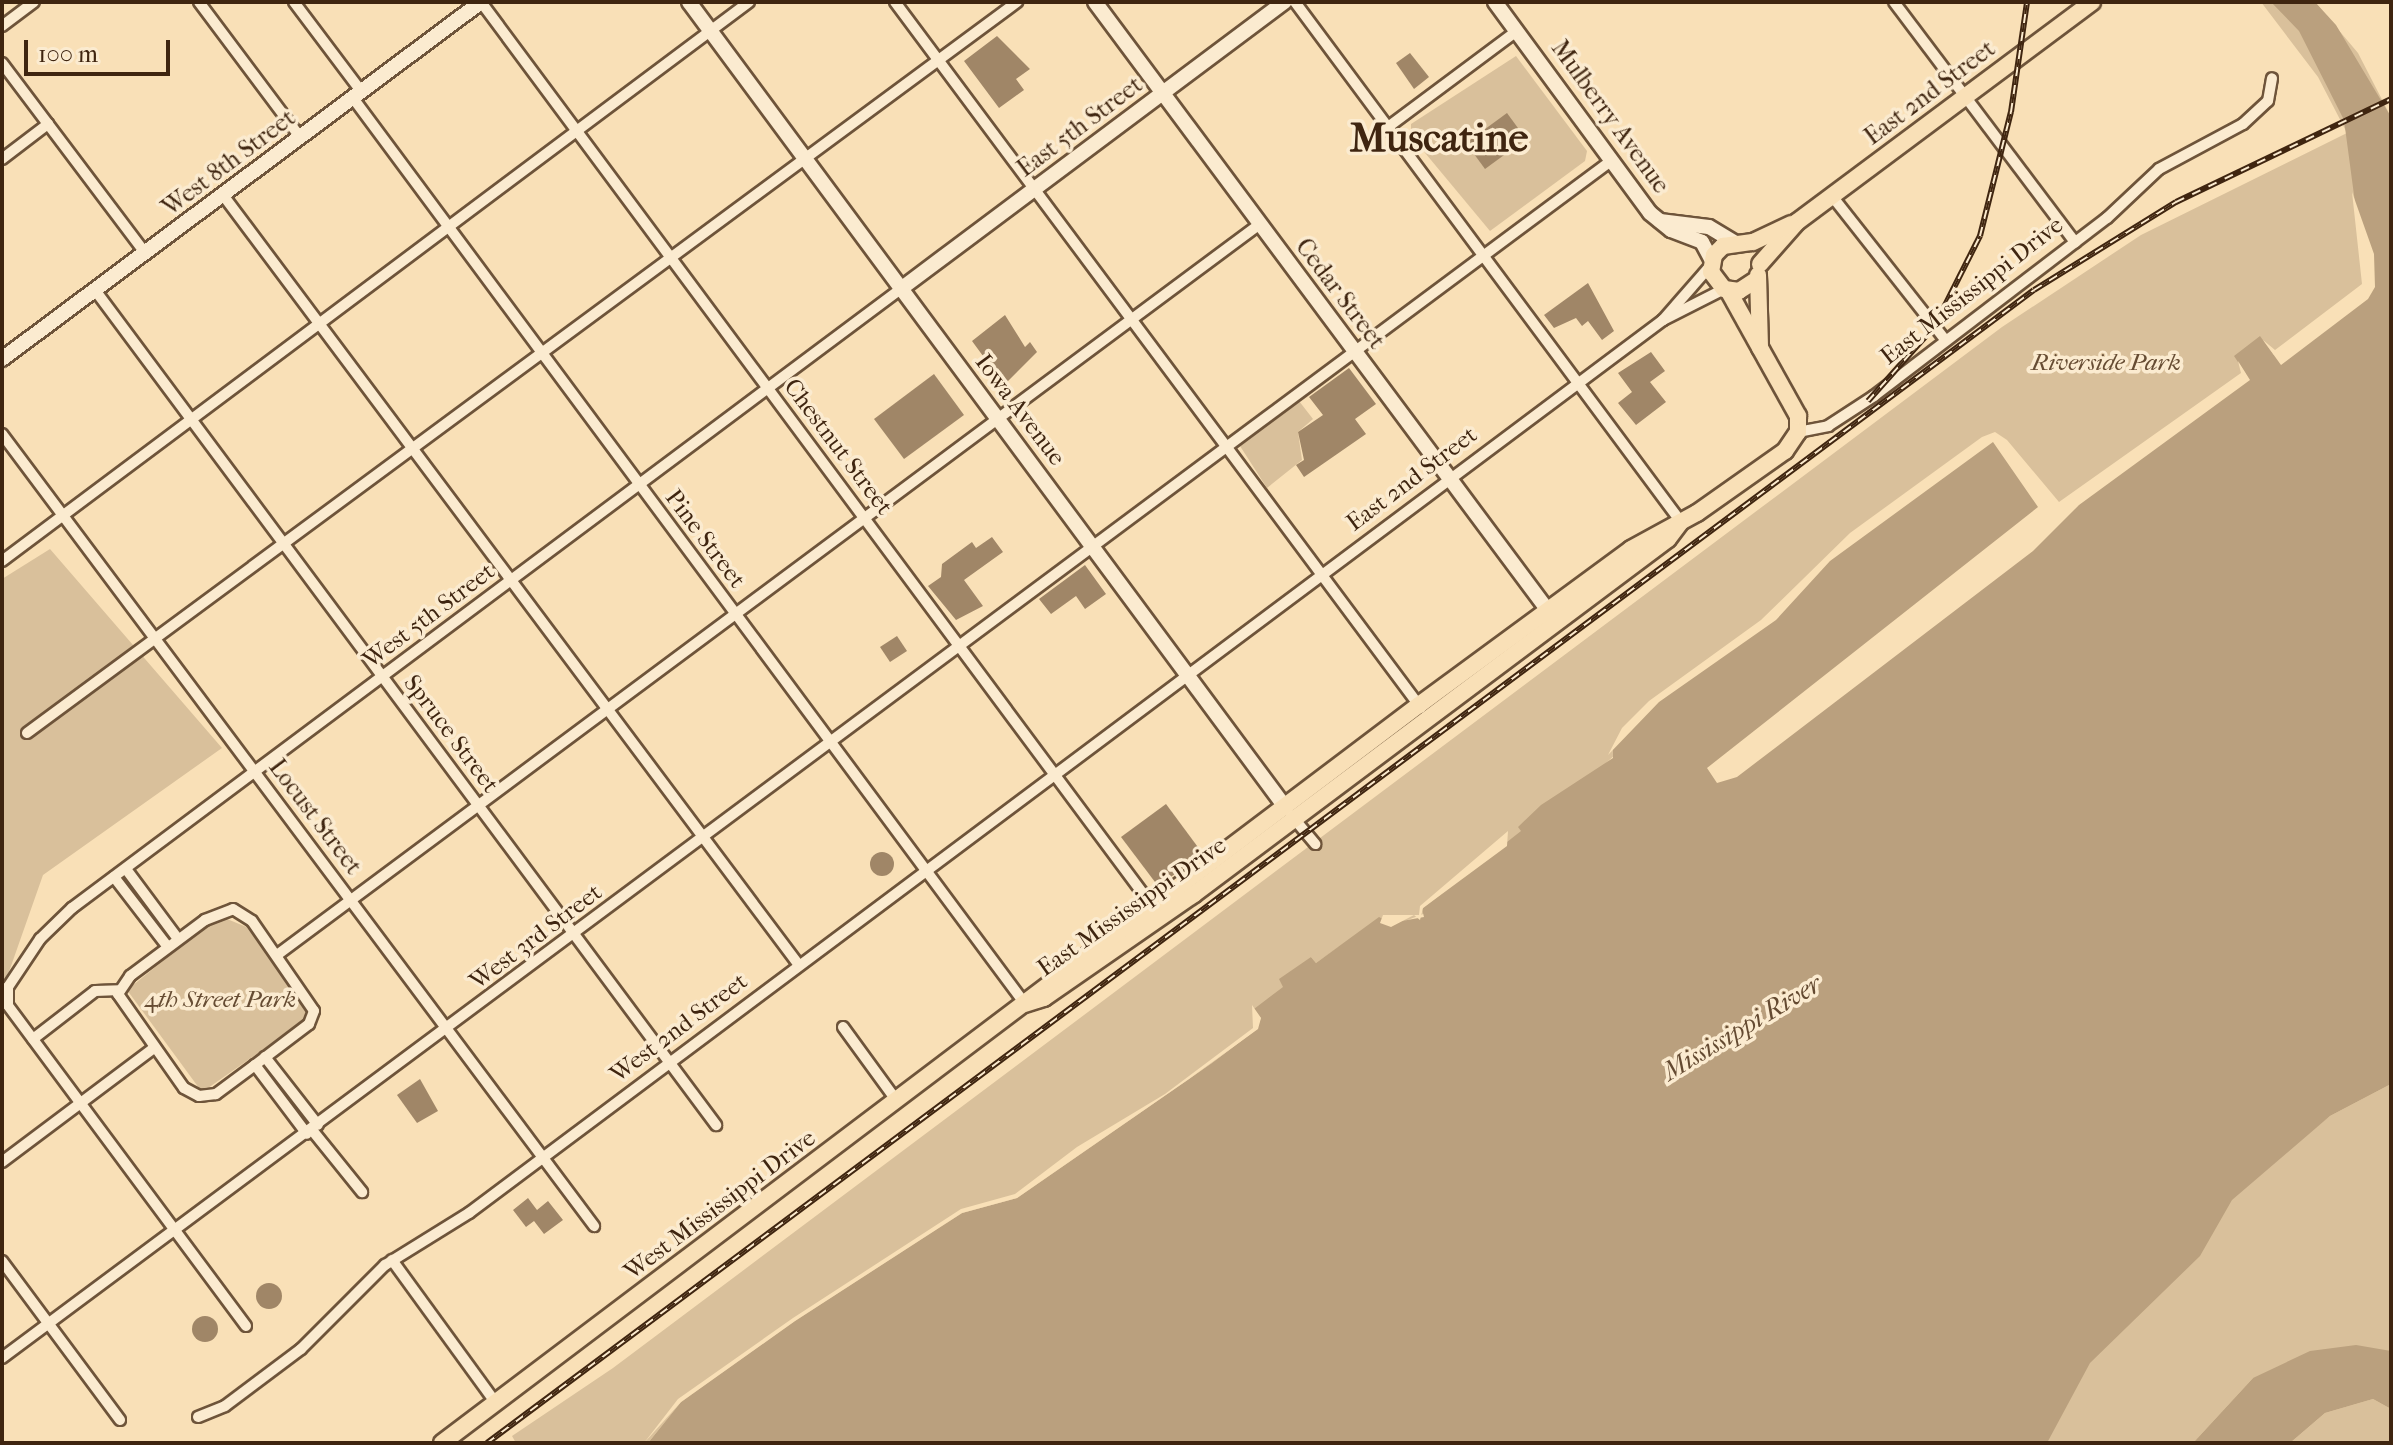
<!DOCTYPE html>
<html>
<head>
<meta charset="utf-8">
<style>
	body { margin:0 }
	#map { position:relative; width:2393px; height:1445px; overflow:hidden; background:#f9e0b7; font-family:"IM FELL French Canon",serif }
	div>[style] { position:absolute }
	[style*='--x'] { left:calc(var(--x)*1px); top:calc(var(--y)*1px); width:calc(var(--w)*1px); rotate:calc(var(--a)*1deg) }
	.green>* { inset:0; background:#d9c09b }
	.water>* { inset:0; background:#baa07e }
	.pier>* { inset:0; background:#f9e0b7 }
	.building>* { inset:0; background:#a08667 }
	.round { border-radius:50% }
	.roads { filter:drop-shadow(2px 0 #6e543a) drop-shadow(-2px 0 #6e543a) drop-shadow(0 2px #6e543a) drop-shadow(0 -2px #6e543a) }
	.street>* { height:10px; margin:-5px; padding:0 5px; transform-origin:5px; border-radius:5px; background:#fbebd0 }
	.secondary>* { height:14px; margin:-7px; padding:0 7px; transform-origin:7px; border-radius:7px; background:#fbebd0 }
	.primary>* { height:16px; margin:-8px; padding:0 8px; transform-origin:8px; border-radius:8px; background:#f9e0b7 }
	.rail>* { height:6px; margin-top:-3px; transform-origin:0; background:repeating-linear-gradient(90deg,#fbebd0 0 9px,#3f2510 0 18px); box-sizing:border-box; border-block:2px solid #3f2510 }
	span { translate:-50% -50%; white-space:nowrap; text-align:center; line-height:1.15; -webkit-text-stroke:7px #fbebd0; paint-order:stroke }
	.street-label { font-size:24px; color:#3f2510 }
	.park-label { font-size:24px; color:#664c33; font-style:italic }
	.water-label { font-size:26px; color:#644a31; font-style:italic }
	.town-label { font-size:40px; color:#3f2510; font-weight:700 }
	.frame { position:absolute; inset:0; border:4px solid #3f2510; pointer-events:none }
	.scale { position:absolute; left:24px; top:40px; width:146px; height:36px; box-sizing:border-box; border:4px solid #3f2510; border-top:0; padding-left:10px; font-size:24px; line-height:28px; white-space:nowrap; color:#3f2510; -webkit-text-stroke:6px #fbebd0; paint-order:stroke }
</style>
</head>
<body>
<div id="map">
	<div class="green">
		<div style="clip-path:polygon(2261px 2px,2315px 2px,2358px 53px,2391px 117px,2366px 285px,2357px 298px,2274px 355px,2260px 337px,2246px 374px,2060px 507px,1764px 623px,1554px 809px,1538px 870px,1340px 946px,1316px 963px,1311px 957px,1302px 993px,1212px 1063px,1017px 1198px,962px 1213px,681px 1402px,648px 1443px,516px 1443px,512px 1436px,613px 1368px,2002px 327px,2141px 235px,2347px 133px,2318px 77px)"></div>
		<div style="clip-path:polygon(1516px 56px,1587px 151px,1585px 161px,1490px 231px,1411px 136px,1411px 124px)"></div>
		<div style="clip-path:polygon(1299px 401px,1313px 419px,1298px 432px,1302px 460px,1267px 488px,1240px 446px)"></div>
		<div style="clip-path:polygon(50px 549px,222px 748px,43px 875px,4px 986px,2px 579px)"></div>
		<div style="clip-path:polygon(227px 919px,249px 928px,307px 1005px,304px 1021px,208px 1088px,199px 1088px,127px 990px,212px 921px)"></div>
		<div style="clip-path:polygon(2391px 1084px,2391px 1392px,2253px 1378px,2193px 1443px,2002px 1443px,2186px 1232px,2330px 1116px)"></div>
		<div style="clip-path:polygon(2373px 1399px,2391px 1409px,2391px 1443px,2290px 1443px,2325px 1413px)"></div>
	</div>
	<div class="water">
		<div style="clip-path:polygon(2271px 2px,2315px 2px,2336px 25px,2391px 117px,2391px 1084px,2330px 1116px,2232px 1200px,2200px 1256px,2090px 1363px,2047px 1443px,648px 1443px,681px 1402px,795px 1321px,962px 1213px,1017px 1198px,1212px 1063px,1257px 1029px,1261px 1018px,1254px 1009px,1283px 987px,1279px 979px,1311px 957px,1316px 963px,1379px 917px,1391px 923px,1424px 917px,1422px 909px,1521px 831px,1518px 827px,1541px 805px,1613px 758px,1613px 747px,1652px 704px,1764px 623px,1811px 572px,1995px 436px,2048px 501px,2060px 507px,2246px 374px,2234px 356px,2260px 336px,2274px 355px,2357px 298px,2366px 285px,2344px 120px,2299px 31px)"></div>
		<div style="clip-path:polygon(2356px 1345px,2391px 1351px,2391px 1409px,2373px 1399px,2325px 1413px,2290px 1443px,2193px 1443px,2253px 1378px,2310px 1351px)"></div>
	</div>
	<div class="pier">
		<div style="clip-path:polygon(2352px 192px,2374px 254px,2375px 287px,2368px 299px,2281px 365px,2263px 340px,2275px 350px,2362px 284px)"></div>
		<div style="clip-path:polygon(2238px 361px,2250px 380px,2079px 505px,2033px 551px,1737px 777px,1717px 783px,1707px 768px,2038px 507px,1993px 442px,1830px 561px,1776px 620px,1659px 702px,1608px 755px,1622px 728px,1649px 701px,1761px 620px,1850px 533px,1982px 437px,1995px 432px,2007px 440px,2059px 502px,2241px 373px)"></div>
		<div style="clip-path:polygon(1508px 831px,1507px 846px,1423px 908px,1420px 920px,1414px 915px,1391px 927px,1380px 923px,1383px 915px,1419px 915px,1420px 906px)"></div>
		<div style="clip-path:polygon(1252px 1005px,1261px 1018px,1258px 1029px,1189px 1079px,1017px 1198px,962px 1213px,795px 1321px,681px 1402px,644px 1443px,678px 1399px,793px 1318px,961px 1209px,1015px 1194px,1077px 1147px,1165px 1094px,1253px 1028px)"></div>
	</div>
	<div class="building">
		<div style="clip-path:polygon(997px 36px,1030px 69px,1016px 79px,1024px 90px,999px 108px,964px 61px)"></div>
		<div style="clip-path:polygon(1410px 53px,1429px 77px,1414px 89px,1396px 63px)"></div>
		<div style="clip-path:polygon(1507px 113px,1526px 139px,1485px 169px,1466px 143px)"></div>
		<div style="clip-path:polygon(1588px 283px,1614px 331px,1602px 340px,1588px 321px,1582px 326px,1576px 318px,1554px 328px,1544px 315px)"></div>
		<div style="clip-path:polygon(1005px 315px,1025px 347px,1030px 342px,1037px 352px,1004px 385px,988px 376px,994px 371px,972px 341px)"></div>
		<div style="clip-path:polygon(1651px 352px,1665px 371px,1650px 382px,1666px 402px,1636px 425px,1618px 403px,1632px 392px,1618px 373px)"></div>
		<div style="clip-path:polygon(1349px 368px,1376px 404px,1355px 419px,1366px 434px,1304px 477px,1296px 465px,1304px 460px,1298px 432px,1323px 415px,1309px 397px)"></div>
		<div style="clip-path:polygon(934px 374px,964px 415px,904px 459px,874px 419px)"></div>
		<div style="clip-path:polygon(992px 537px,1003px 552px,964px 580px,983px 606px,956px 620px,928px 586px,941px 577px,942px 564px,972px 542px,976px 548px)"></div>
		<div style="clip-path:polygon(1085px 565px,1106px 594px,1085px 609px,1076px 596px,1051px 614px,1039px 599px)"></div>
		<div style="clip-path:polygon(897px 636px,907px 651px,890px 662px,880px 647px)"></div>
		<div style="clip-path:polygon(1166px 804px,1203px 854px,1158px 886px,1121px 837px)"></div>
		<div class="round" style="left:870px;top:852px;width:24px;height:24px"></div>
		<div style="clip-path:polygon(420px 1079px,438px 1111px,417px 1123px,397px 1095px)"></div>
		<div style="clip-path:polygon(528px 1198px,537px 1210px,548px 1201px,563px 1220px,544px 1234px,534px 1221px,526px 1227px,513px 1210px)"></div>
		<div class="round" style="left:256px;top:1283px;width:26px;height:26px"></div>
		<div class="round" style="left:192px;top:1316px;width:26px;height:26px"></div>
	</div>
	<div class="roads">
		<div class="street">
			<div style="--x:199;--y:2;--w:169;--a:53.2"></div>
			<div style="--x:294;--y:2;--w:111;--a:53"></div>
			<div style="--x:481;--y:2;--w:1131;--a:53.41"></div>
			<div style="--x:895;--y:2;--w:880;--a:53.31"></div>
			<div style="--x:1295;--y:2;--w:648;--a:53.41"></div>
			<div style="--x:1894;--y:2;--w:301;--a:53"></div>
			<div style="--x:2;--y:26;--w:40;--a:-37"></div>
			<div style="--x:2;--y:63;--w:238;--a:53"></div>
			<div style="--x:353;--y:98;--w:1128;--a:53.43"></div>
			<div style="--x:1388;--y:127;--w:161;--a:-36.7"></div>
			<div style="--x:2;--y:159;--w:58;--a:-37.3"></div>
			<div style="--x:223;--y:195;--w:960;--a:53.21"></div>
			<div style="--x:1832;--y:196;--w:184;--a:51.8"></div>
			<div style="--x:95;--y:290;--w:1041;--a:53.36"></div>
			<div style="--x:1663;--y:320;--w:73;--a:-48.9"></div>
			<div style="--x:1798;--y:432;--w:31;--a:-11"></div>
			<div style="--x:1828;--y:426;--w:55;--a:-33.1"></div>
			<div style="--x:1874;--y:396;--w:293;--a:-37.4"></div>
			<div style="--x:2107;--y:218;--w:71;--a:-43.3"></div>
			<div style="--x:2159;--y:169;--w:95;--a:-28.2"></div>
			<div style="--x:2243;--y:124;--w:34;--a:-43"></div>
			<div style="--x:2268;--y:101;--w:23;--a:-80"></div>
			<div style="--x:2;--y:434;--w:989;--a:53.22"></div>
			<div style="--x:2;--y:561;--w:933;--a:-36.81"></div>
			<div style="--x:27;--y:733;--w:1231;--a:-36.44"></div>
			<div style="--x:1291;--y:815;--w:38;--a:50"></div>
			<div style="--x:126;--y:869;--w:87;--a:53.4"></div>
			<div style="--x:114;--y:877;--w:88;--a:52.4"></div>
			<div style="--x:233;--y:909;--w:22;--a:32"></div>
			<div style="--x:252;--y:921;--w:109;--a:55.4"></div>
			<div style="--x:314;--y:1011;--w:14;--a:111"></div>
			<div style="--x:309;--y:1024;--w:68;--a:142.8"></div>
			<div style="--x:255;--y:1065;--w:49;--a:143.4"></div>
			<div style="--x:216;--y:1094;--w:17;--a:173"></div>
			<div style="--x:199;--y:1096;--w:17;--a:-152"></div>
			<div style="--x:184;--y:1088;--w:115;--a:-125.1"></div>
			<div style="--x:118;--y:994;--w:22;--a:-56"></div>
			<div style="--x:130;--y:976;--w:94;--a:-36.7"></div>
			<div style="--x:205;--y:920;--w:30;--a:-21"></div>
			<div style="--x:277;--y:955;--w:1225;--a:-36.64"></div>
			<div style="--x:843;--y:1027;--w:90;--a:54"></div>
			<div style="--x:33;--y:1039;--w:78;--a:-37.7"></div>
			<div style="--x:95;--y:991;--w:25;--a:-2"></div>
			<div style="--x:265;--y:1057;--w:86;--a:52.1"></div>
			<div style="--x:255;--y:1065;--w:86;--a:53"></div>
			<div style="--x:312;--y:1130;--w:80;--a:51.1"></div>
			<div style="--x:2;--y:1162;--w:190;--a:-36.9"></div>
			<div style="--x:392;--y:1260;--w:177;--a:54"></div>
			<div style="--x:2;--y:1261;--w:198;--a:53.4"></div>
			<div style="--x:246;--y:1326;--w:400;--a:-126.6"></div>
			<div style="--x:8;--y:1005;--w:18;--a:-90"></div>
			<div style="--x:8;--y:987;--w:58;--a:-56.3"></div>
			<div style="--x:40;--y:939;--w:45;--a:-44.1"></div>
			<div style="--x:72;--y:908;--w:1036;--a:-36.76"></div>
			<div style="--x:2;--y:1358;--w:2007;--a:-36.65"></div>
			<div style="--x:198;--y:1417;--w:29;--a:-22"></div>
			<div style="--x:225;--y:1406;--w:95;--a:-36.9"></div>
			<div style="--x:301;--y:1349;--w:119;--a:-45"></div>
			<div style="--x:385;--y:1265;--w:99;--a:-31.8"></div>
			<div style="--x:469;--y:1213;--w:1491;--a:-36.79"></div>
			<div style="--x:1663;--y:320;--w:68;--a:-26.9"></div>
		</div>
		<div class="secondary">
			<div style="--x:689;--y:2;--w:1002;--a:53.48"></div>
			<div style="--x:1095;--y:2;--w:760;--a:53.34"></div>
			<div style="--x:1495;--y:2;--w:262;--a:53.7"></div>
			<div style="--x:1650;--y:213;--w:27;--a:39"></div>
			<div style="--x:1671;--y:230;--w:33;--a:21"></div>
			<div style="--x:1702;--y:242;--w:21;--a:62"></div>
			<div style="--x:1660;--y:221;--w:49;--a:7"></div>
			<div style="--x:1709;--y:227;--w:31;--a:31"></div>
			<div style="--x:902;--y:288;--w:478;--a:-36.8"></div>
			<div style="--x:2;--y:359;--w:597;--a:-36.7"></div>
		</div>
		<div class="primary">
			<div style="--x:1760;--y:264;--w:56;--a:-48.6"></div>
			<div style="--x:1797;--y:222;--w:368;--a:-36.7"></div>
			<div style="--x:1758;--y:275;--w:73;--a:88.4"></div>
			<div style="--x:1756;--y:280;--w:20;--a:147"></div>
			<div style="--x:1739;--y:291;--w:15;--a:-172"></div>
			<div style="--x:1724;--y:289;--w:21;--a:-127"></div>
			<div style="--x:1711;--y:272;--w:17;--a:-80"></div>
			<div style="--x:1714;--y:255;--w:13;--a:-45"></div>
			<div style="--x:1723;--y:246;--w:30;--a:-8"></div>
			<div style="--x:1753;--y:242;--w:42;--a:-25.3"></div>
			<div style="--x:1025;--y:1004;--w:20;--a:-18"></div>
			<div style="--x:1044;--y:998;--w:183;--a:-34.7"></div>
			<div style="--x:1194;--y:894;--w:592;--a:-36.83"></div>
			<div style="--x:1668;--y:539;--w:20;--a:-53"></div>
			<div style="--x:442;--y:1443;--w:1224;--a:-37.07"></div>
			<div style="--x:1419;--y:705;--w:263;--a:-36.3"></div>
			<div style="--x:1631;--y:549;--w:75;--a:-28.6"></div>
			<div style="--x:1697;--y:513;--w:108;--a:-35.2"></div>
			<div style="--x:1785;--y:451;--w:23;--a:-56"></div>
			<div style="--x:1798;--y:432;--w:16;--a:-90"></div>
			<div style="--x:1798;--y:416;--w:144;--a:-119.1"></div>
		</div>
	</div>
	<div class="rail">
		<div style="--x:1868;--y:401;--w:99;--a:-48.3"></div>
		<div style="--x:1934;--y:327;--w:102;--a:-63.2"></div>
		<div style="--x:1980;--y:236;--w:128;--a:-76"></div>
		<div style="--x:2011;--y:112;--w:111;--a:-81.7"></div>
		<div style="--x:487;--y:1443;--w:1929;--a:-36.7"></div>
		<div style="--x:2034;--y:290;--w:167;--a:-31.8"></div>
		<div style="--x:2176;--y:202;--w:238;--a:-25.6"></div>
	</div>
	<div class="street-label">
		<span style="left:1930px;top:93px;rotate:-37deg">East 2nd Street</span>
		<span style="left:1610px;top:117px;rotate:54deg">Mulberry Avenue</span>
		<span style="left:1080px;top:127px;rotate:-37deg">East 5th Street</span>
		<span style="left:229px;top:163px;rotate:-37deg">West 8th Street</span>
		<span style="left:1972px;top:291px;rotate:-38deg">East Mississippi Drive</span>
		<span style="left:1340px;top:294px;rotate:53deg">Cedar Street</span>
		<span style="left:1020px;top:410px;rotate:53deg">Iowa Avenue</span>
		<span style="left:838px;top:447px;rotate:53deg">Chestnut Street</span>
		<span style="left:1412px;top:479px;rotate:-37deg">East 2nd Street</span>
		<span style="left:705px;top:539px;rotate:53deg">Pine Street</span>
		<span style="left:429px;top:616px;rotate:-37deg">West 5th Street</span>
		<span style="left:451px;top:734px;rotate:53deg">Spruce Street</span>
		<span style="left:315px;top:817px;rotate:53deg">Locust Street</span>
		<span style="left:1132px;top:907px;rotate:-35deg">East Mississippi Drive</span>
		<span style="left:536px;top:937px;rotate:-37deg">West 3rd Street</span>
		<span style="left:679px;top:1028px;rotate:-37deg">West 2nd Street</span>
		<span style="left:720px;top:1205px;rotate:-37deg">West Mississippi Drive</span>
	</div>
	<div class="park-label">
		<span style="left:2106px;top:363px">Riverside Park</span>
		<span style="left:220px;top:1000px">4th Street Park</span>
	</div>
	<div class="water-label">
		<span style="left:1742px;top:1028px;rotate:-31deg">Mississippi River</span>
	</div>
	<div class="town-label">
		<span style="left:1439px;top:138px">Muscatine</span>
	</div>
	<div class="frame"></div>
	<div class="scale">100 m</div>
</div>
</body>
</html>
